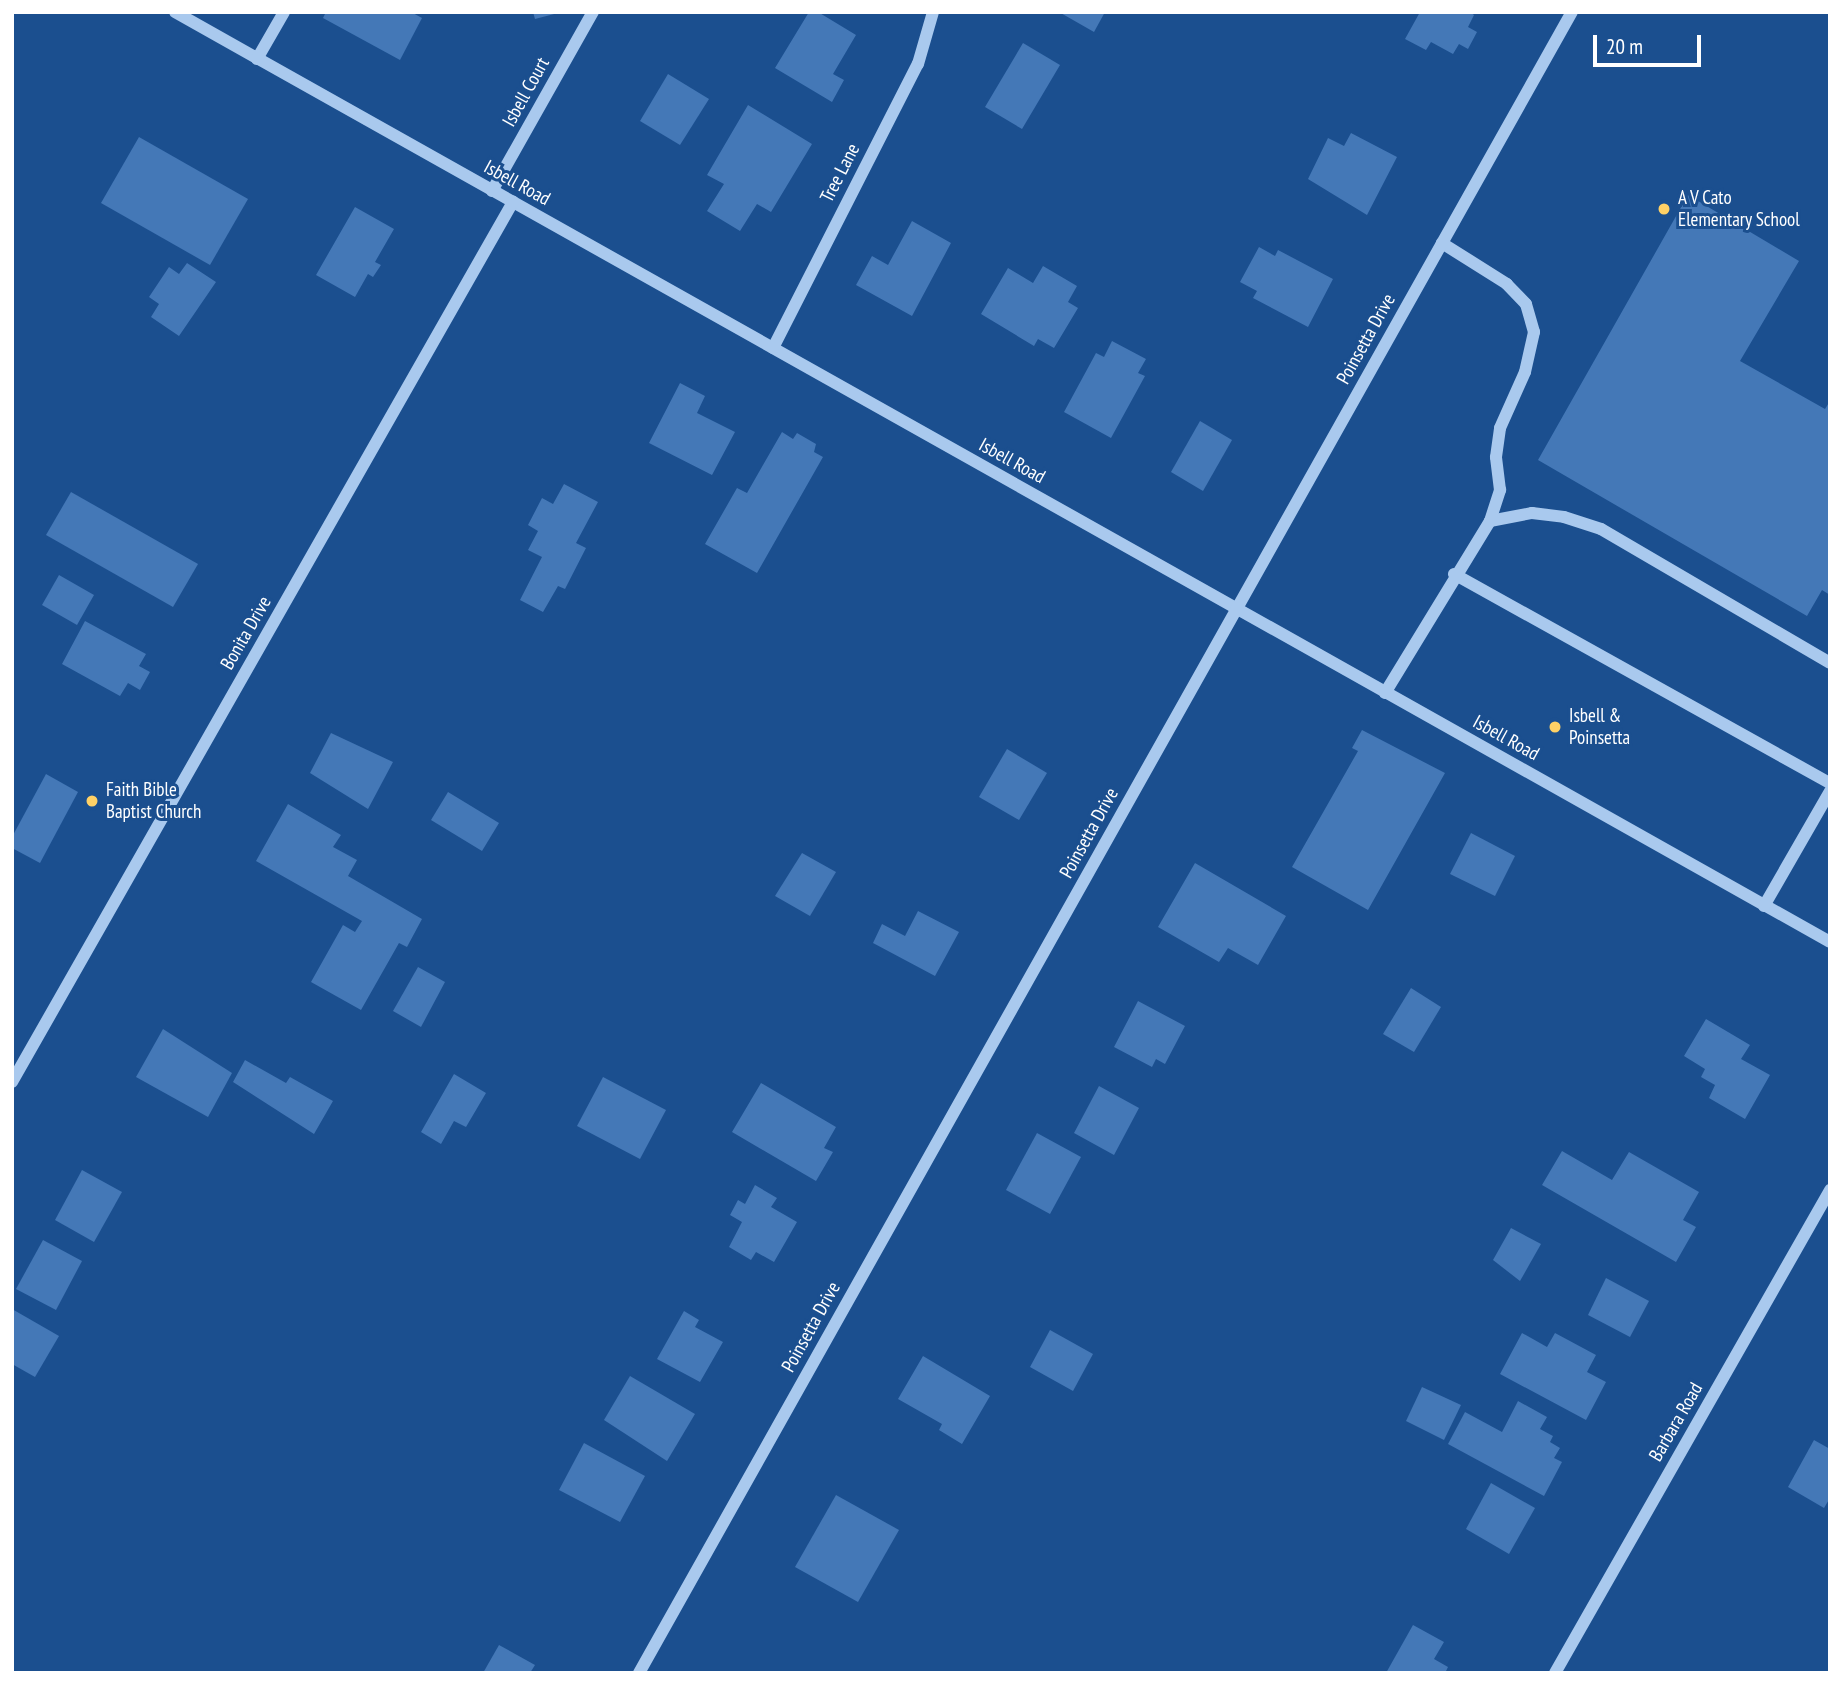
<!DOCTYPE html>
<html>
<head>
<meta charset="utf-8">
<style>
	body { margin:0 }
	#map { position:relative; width:1842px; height:1685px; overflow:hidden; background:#1b4f8f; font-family:"PT Sans Narrow",sans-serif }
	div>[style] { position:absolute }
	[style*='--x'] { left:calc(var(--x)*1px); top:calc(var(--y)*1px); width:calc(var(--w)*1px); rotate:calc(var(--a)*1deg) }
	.building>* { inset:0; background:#4478b7 }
	.minor>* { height:12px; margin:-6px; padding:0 6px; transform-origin:6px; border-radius:6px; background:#a9c9ee }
	.dots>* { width:19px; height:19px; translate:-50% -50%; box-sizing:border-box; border:4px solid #1b4f8f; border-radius:50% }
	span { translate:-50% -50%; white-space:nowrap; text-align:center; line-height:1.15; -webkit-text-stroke:6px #1b4f8f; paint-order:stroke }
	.street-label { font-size:19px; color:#fff }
	.poi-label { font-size:19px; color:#fff }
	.left { translate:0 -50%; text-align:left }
	.frame { position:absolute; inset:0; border:14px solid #fff; pointer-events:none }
	.scale { position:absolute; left:1593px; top:35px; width:108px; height:32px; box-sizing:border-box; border:4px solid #fff; border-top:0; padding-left:9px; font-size:21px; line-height:24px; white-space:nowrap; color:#fff; -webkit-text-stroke:5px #1b4f8f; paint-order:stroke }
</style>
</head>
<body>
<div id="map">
	<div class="building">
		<div style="clip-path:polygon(326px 12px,411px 12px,422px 18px,400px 60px,323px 18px)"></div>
		<div style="clip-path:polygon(533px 12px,558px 12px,558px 13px,535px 19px)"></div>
		<div style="clip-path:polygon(809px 12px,818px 12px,856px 35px,833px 74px,844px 80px,832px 102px,775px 68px)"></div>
		<div style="clip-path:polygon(1059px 12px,1105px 12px,1094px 32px)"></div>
		<div style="clip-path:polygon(1420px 12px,1470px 12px,1474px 15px,1468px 27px,1477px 32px,1468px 49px,1459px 44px,1453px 54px,1431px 42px,1426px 50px,1405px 39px)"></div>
		<div style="clip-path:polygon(1023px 43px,1060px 65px,1022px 129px,985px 107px)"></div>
		<div style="clip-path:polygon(668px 74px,709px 99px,680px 145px,640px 121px)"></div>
		<div style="clip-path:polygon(748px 105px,812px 144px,771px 212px,757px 204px,740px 231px,707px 211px,724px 184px,707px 175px)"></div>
		<div style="clip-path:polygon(1351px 133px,1397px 157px,1367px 215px,1308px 179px,1328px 138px,1344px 146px)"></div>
		<div style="clip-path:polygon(139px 137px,248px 199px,210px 265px,101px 203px)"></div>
		<div style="clip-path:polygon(1688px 195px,1799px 261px,1740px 361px,1825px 409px,1830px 401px,1830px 595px,1822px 590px,1807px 616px,1538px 460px)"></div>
		<div style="clip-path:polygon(355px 207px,394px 229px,375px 262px,381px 265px,373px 277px,368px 274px,355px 297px,316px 275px)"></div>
		<div style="clip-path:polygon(912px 221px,951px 243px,912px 316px,856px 285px,872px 256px,888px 265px)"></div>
		<div style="clip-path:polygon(1259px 247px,1275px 256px,1278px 250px,1333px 279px,1308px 327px,1253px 298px,1257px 291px,1240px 282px)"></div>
		<div style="clip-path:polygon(187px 263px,216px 282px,179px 336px,151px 317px,159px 304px,149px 297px,169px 267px,179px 274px)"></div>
		<div style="clip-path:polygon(1043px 266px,1077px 286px,1068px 302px,1078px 308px,1054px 348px,1038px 339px,1034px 346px,981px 314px,1008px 268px,1033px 283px)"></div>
		<div style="clip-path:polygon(1112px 341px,1146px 359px,1138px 373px,1145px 376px,1111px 438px,1064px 412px,1096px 353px,1104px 357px)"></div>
		<div style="clip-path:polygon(680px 383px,705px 396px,697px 413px,735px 432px,712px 475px,649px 443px)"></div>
		<div style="clip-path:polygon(1200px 421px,1232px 440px,1203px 491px,1171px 472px)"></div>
		<div style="clip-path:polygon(782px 432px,793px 439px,797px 433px,816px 444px,814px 452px,823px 457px,757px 573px,705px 544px,737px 488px,747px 493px)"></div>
		<div style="clip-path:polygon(564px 484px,598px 502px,576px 543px,586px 548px,565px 589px,558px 586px,543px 612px,520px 600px,542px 557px,528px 550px,538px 531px,528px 525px,542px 498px,553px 504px)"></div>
		<div style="clip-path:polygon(71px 492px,198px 564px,173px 607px,46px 535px)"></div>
		<div style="clip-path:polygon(59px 575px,94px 595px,77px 625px,42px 605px)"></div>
		<div style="clip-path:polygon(85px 621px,146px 654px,139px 666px,150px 672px,140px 690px,128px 683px,120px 696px,62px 664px)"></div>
		<div style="clip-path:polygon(1362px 730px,1445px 773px,1368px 910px,1292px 867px,1358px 751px,1352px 748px)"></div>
		<div style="clip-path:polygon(331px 733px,393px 762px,368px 809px,310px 773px)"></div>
		<div style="clip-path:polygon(1007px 749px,1047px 773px,1019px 820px,979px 797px)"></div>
		<div style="clip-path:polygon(46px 774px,78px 792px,40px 863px,12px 848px,12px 837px)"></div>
		<div style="clip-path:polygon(448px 792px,499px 823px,482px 851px,431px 820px)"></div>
		<div style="clip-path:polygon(288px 804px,341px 835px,333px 847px,357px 860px,348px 876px,422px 919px,407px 947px,399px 943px,361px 1010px,311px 982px,343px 925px,355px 932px,362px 921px,256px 861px)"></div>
		<div style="clip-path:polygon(1471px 833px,1515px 856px,1495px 896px,1450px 874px)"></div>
		<div style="clip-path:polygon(802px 853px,836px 872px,810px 916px,775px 896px)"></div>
		<div style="clip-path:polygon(1195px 863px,1286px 916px,1258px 965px,1228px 948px,1219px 962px,1158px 927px)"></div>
		<div style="clip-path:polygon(918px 911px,959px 932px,935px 976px,873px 943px,882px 924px,905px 936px)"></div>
		<div style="clip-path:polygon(418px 967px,445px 982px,421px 1027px,393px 1011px)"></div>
		<div style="clip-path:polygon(1411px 988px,1441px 1007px,1414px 1052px,1383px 1034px)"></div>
		<div style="clip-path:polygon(1138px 1001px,1185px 1026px,1165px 1064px,1156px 1059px,1152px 1067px,1114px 1047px)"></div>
		<div style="clip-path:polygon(1706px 1019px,1750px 1045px,1741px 1059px,1770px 1075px,1745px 1119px,1709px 1098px,1715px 1085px,1701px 1077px,1705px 1069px,1684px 1056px)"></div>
		<div style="clip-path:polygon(163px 1029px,232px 1073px,208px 1117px,136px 1077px)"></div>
		<div style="clip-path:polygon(245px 1060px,286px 1083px,290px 1077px,333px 1101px,314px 1134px,233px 1082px)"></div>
		<div style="clip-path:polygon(454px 1074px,486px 1093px,466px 1127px,454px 1121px,441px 1144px,421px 1132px)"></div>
		<div style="clip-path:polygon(603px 1077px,666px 1110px,640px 1159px,577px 1126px)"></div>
		<div style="clip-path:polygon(761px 1083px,836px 1127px,824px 1148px,833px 1152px,816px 1181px,732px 1132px)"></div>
		<div style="clip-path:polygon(1099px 1086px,1139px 1108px,1114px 1155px,1074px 1133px)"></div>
		<div style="clip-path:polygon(1037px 1133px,1081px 1157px,1050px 1214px,1006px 1190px)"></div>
		<div style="clip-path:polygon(1562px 1151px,1612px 1180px,1629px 1152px,1699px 1192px,1683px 1220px,1696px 1227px,1676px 1262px,1542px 1185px)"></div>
		<div style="clip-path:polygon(82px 1170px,122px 1192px,94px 1242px,55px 1220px)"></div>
		<div style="clip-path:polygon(755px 1185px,777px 1198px,771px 1207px,797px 1222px,774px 1262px,756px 1252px,751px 1260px,729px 1247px,742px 1222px,730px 1215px,738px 1200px,745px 1204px)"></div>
		<div style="clip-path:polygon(1511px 1228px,1541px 1244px,1520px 1281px,1493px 1260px)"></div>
		<div style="clip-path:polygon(43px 1240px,82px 1261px,56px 1310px,16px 1289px)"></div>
		<div style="clip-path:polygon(1606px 1278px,1649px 1301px,1630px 1337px,1588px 1315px)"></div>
		<div style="clip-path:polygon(12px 1309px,59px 1336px,35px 1377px,12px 1364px)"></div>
		<div style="clip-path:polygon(684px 1311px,699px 1320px,695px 1327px,723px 1342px,700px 1382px,657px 1359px)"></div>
		<div style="clip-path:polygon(1050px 1330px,1093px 1354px,1073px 1391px,1030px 1367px)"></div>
		<div style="clip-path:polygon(1522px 1333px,1547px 1347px,1555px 1333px,1596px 1355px,1587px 1372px,1606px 1382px,1586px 1420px,1500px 1374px)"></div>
		<div style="clip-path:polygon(923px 1356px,990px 1396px,962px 1444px,939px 1430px,942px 1424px,898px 1399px)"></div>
		<div style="clip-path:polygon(630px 1376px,695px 1414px,667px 1461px,604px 1420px)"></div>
		<div style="clip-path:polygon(1422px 1387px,1461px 1405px,1444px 1440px,1406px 1421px)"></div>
		<div style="clip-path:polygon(1518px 1401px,1547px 1417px,1540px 1429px,1553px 1436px,1550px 1442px,1560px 1448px,1554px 1458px,1562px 1462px,1544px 1496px,1448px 1444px,1465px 1412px,1502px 1432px)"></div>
		<div style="clip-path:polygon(1814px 1440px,1830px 1449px,1830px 1498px,1824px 1508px,1788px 1487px)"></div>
		<div style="clip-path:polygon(584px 1443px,645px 1476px,620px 1522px,559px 1490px)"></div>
		<div style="clip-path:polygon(1491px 1483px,1535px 1508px,1509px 1554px,1466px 1529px)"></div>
		<div style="clip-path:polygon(836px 1495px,899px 1530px,858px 1602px,795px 1567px)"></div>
		<div style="clip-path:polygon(1413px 1625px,1444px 1642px,1434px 1659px,1448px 1667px,1445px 1673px,1386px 1673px)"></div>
		<div style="clip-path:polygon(499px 1645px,535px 1665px,530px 1673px,483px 1673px)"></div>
	</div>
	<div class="minor">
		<div style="--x:175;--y:12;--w:1898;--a:29.33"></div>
		<div style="--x:257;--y:59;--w:54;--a:-60.1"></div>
		<div style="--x:492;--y:191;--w:206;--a:-60.6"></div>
		<div style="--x:773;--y:348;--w:319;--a:-63"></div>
		<div style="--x:918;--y:64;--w:54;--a:-73.9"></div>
		<div style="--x:1490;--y:521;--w:43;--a:-10.8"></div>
		<div style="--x:1532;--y:513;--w:32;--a:7"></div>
		<div style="--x:1564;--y:517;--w:39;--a:18"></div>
		<div style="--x:1601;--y:529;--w:265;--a:30.3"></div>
		<div style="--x:1454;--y:574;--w:430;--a:29.1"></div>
		<div style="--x:1385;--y:693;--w:202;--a:-58.6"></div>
		<div style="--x:1490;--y:521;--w:33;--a:-72"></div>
		<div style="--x:1500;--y:490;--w:33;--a:-97"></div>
		<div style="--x:1496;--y:457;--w:29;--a:-82"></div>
		<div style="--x:1500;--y:428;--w:61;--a:-65.9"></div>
		<div style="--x:1525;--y:372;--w:41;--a:-77.3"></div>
		<div style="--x:1534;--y:332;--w:29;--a:-106"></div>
		<div style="--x:1526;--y:304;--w:28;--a:-134"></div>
		<div style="--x:1507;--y:284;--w:77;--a:-147.8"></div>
		<div style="--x:1764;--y:906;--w:133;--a:-60.1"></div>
		<div style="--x:12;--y:1082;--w:1013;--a:-60.35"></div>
		<div style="--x:639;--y:1673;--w:1905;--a:-60.68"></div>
		<div style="--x:1555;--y:1673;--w:556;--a:-60.34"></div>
	</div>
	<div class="dots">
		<div style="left:1664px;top:209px;background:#ffd166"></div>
		<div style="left:1555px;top:727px;background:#ffd166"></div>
		<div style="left:92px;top:801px;background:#ffd166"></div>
	</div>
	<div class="street-label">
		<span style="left:526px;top:92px;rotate:-61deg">Isbell Court</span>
		<span style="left:840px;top:173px;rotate:-63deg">Tree Lane</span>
		<span style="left:517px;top:183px;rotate:29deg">Isbell Road</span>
		<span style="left:1366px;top:339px;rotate:-61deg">Poinsetta Drive</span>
		<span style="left:1012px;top:461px;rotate:29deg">Isbell Road</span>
		<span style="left:246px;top:633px;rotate:-60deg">Bonita Drive</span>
		<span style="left:1506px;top:738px;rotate:29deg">Isbell Road</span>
		<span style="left:1089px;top:833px;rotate:-61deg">Poinsetta Drive</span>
		<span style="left:811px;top:1327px;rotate:-61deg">Poinsetta Drive</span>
		<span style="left:1676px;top:1422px;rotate:-60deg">Barbara Road</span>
	</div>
	<div class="poi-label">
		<span class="left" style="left:1678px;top:209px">A V Cato<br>Elementary School</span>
		<span class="left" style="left:1569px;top:727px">Isbell &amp;<br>Poinsetta</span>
		<span class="left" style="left:106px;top:801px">Faith Bible<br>Baptist Church</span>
	</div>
	<div class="frame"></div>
	<div class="scale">20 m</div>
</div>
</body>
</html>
